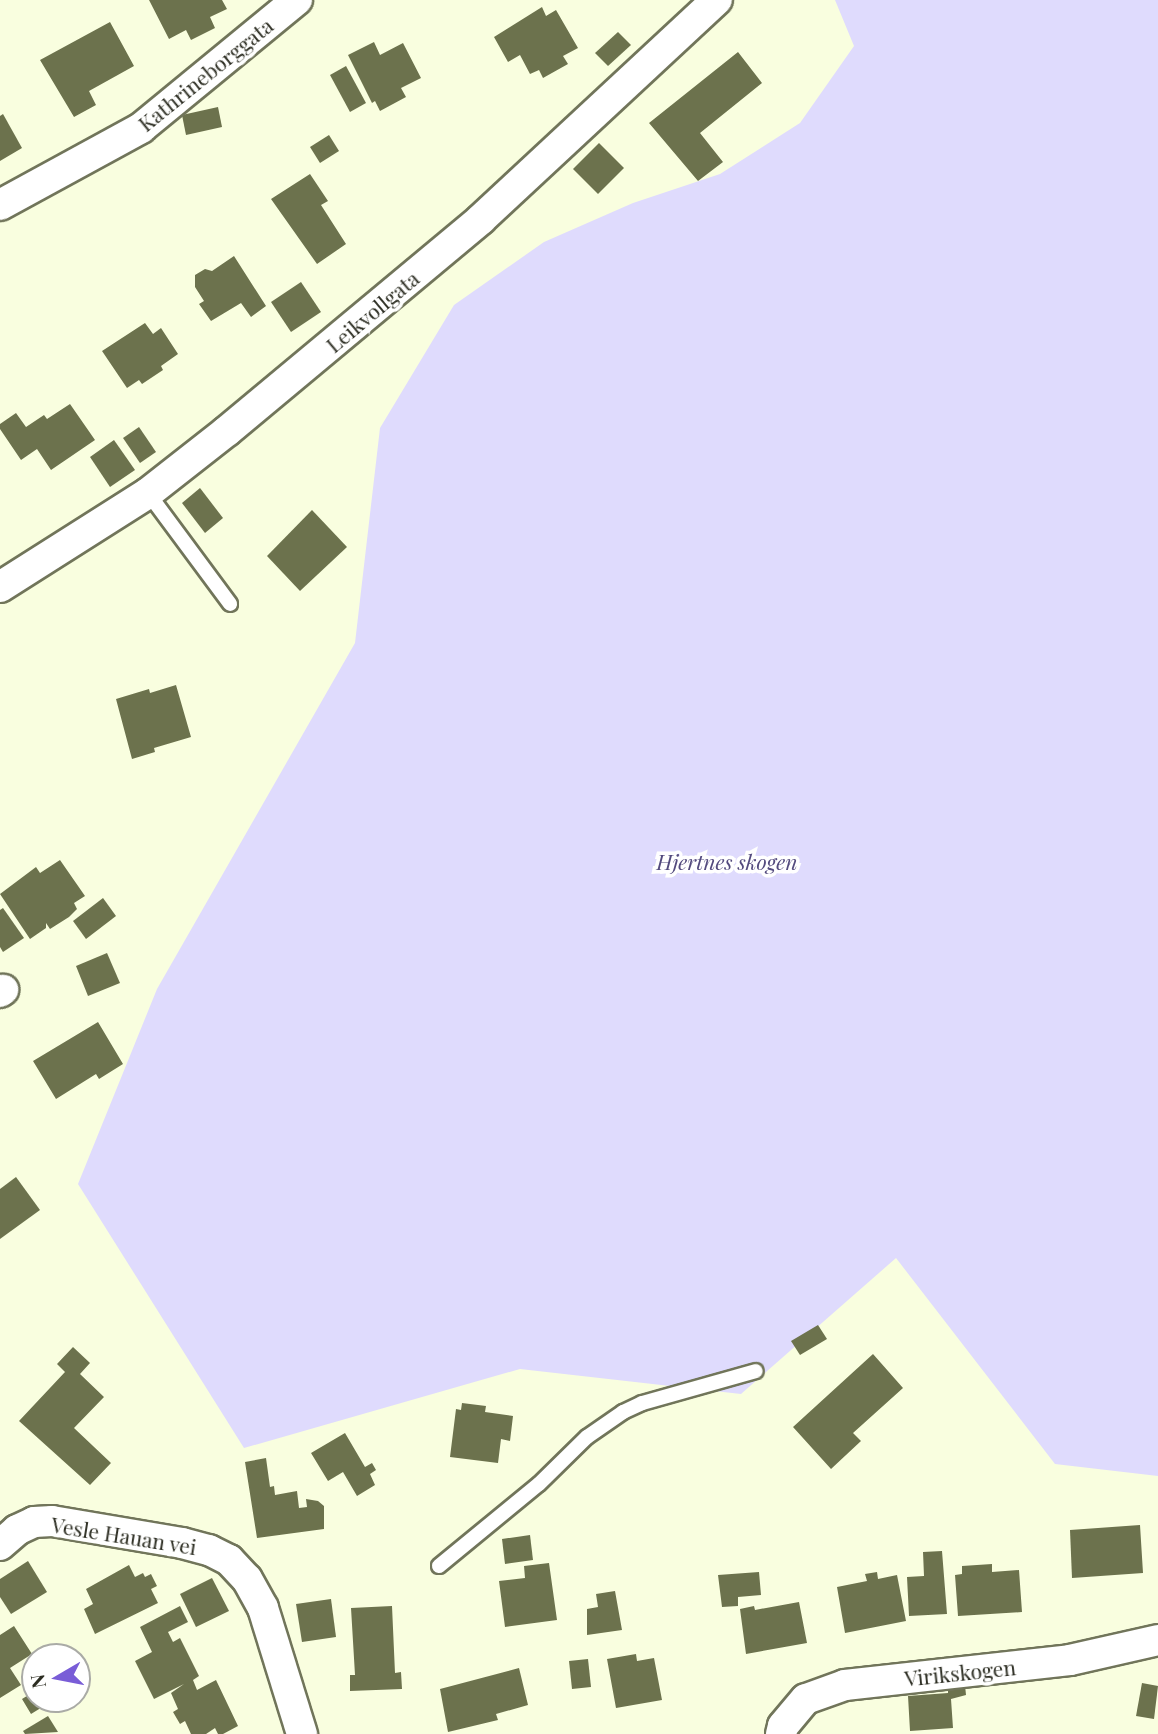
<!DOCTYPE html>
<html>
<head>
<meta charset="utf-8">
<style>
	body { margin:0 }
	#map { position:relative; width:1158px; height:1734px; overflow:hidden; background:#f9fedf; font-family:"Playfair Display",serif }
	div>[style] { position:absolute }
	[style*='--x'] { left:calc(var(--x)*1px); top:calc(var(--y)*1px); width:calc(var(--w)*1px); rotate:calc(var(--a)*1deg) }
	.green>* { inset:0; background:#dfdbfd }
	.building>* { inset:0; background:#6c724d }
	.roads { filter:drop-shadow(2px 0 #71755a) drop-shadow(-2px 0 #71755a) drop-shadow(0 2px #71755a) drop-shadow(0 -2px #71755a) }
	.lane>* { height:14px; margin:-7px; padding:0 7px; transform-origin:7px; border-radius:7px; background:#fff }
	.street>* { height:30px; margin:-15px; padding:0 15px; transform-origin:15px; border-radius:15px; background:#fff }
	span { translate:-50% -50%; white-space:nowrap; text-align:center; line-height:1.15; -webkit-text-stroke:7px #fff; paint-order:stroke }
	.street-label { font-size:21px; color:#2b2c21 }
	.park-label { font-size:21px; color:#534a7e; font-style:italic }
	.north { position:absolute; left:21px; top:1643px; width:70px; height:70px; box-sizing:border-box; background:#fff; border:2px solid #aaaba6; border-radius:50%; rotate:260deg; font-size:19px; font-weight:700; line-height:28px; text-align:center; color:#2b2c21 }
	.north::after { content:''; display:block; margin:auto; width:24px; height:32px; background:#795dd7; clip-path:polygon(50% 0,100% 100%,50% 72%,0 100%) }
</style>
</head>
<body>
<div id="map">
	<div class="green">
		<div style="clip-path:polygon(835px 0,1158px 0,1158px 1476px,1055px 1464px,896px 1258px,741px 1394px,520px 1369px,244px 1448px,78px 1184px,157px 989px,355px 643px,380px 428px,454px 305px,544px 242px,633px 203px,720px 174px,800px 123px,854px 46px)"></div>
	</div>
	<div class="building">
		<div style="clip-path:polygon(149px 0,222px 0,227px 9px,210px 17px,215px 28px,191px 40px,186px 30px,169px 39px)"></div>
		<div style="clip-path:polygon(542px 7px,546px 16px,556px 10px,578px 48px,563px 56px,568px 64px,543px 78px,539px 70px,530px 74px,520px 55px,508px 62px,494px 37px)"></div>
		<div style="clip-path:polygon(110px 22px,134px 66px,89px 91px,96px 105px,74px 117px,40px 60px)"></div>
		<div style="clip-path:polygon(618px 32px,631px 45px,608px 66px,595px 53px)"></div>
		<div style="clip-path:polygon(374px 42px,380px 55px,403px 43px,421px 78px,401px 88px,406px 97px,380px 111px,375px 101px,372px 103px,348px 55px)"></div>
		<div style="clip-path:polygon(738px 52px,762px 83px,700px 133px,723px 162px,698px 181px,649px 123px)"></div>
		<div style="clip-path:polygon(346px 66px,366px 103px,350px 112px,330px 75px)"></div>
		<div style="clip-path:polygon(218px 107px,222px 127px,186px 135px,182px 115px)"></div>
		<div style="clip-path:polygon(3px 114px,22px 148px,0 161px,0 116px)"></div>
		<div style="clip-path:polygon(329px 135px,339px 151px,320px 163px,310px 147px)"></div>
		<div style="clip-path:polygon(599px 143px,624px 168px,598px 194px,573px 169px)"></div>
		<div style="clip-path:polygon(310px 174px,328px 201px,321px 205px,346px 244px,317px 264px,271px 199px)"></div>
		<div style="clip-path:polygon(234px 256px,266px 306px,251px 317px,241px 303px,211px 321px,199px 304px,204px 301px,195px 287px,195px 275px,205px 269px,212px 271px)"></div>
		<div style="clip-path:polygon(301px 282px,321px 312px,291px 332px,271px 302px)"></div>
		<div style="clip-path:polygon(145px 323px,153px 334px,161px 328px,178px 354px,161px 366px,163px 370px,142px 384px,139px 380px,127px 388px,102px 351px)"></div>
		<div style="clip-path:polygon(70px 404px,95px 440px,51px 470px,37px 449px,21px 460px,0 429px,0 424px,16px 413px,26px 427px,44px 415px,47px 419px)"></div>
		<div style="clip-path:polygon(139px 427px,156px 452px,140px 463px,123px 438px)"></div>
		<div style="clip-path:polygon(114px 440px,135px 470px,110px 487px,90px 457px)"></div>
		<div style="clip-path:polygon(200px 488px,223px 518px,205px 533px,182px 503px)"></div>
		<div style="clip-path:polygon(312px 510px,347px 547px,300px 591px,267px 556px)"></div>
		<div style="clip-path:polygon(176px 685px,191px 737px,154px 748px,155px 752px,132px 759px,116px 699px,149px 689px,150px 693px)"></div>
		<div style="clip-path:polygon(60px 860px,85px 896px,74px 903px,77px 909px,69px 917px,50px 929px,46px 923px,46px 928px,30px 939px,0 894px,36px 867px,40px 873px)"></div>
		<div style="clip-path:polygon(103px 898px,116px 916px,86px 939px,73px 921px)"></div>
		<div style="clip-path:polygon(3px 908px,24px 938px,3px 952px,0 947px,0 910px)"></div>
		<div style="clip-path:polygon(107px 953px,120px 983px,88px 996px,76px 966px)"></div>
		<div style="clip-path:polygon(98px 1022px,123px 1064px,99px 1079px,96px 1074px,56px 1099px,33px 1061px)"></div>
		<div style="clip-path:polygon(16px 1177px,40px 1210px,0 1239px,0 1189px)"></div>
		<div style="clip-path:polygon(818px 1325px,827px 1339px,800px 1355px,791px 1341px)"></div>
		<div style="clip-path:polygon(73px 1347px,90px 1363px,80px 1374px,104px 1397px,74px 1428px,111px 1463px,90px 1485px,19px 1421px,65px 1372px,57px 1364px)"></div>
		<div style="clip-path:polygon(873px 1354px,903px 1388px,853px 1433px,861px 1441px,831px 1469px,793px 1427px)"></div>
		<div style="clip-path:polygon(462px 1403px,486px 1406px,485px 1412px,513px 1416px,510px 1441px,501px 1439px,498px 1463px,450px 1457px,456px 1409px,461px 1410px)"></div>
		<div style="clip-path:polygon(345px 1433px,365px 1467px,372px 1463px,376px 1470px,370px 1474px,375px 1485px,357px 1496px,343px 1472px,328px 1481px,311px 1453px)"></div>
		<div style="clip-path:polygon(266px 1458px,270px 1487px,274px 1486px,275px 1495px,297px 1491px,299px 1508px,307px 1507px,306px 1499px,318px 1501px,324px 1506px,324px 1529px,257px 1538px,245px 1462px)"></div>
		<div style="clip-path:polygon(1140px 1525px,1143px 1573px,1072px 1578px,1070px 1530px)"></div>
		<div style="clip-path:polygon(530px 1535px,533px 1560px,505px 1564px,502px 1539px)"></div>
		<div style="clip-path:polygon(942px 1551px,947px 1614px,909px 1616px,907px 1577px,924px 1576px,923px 1552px)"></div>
		<div style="clip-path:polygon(28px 1561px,47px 1592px,11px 1614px,0 1597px,0 1579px)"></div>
		<div style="clip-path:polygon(549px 1563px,557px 1620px,505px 1627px,499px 1581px,525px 1578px,524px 1566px)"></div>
		<div style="clip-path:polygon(992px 1564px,992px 1572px,1019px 1570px,1022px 1612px,958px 1616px,955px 1575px,962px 1574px,962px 1566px)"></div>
		<div style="clip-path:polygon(129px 1565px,135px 1577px,143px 1573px,145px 1577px,151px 1574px,157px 1586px,151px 1589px,158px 1603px,95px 1634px,84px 1609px,93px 1604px,86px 1589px)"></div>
		<div style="clip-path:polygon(759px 1572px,761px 1595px,738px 1597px,738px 1606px,722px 1607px,718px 1575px)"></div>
		<div style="clip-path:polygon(877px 1572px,878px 1579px,897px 1575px,906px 1621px,845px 1633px,837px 1587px,867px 1581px,865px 1574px)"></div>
		<div style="clip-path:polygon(212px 1578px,229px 1611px,196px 1627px,180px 1594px)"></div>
		<div style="clip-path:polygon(615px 1591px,622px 1630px,587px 1635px,587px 1609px,598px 1607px,596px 1594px)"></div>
		<div style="clip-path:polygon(331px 1599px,336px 1637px,302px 1642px,296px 1604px)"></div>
		<div style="clip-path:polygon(799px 1602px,807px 1643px,746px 1654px,740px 1609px,754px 1606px,755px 1610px)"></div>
		<div style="clip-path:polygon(180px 1606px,188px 1622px,168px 1632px,173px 1642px,180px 1638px,199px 1676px,193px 1680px,197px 1690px,216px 1680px,238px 1726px,223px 1734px,218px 1734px,215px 1728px,206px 1734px,191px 1734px,185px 1721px,180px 1724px,173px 1712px,178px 1709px,171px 1693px,184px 1684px,154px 1699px,135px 1661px,152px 1652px,140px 1627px)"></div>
		<div style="clip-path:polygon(392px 1606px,395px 1673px,401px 1672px,402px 1689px,350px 1691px,350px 1675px,355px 1675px,351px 1608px)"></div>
		<div style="clip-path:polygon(14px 1626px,32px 1654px,10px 1668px,21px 1685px,0 1698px,0 1635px)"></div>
		<div style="clip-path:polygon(636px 1654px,637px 1661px,654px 1658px,662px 1700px,616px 1708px,607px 1659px)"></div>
		<div style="clip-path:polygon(588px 1659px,591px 1687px,572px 1689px,569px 1661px)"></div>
		<div style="clip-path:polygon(519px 1668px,528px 1705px,496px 1714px,498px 1720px,448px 1732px,440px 1689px)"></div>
		<div style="clip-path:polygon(1142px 1683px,1158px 1686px,1154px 1719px,1136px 1716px)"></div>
		<div style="clip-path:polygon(948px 1684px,965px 1685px,966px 1695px,951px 1699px,953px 1728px,910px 1731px,908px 1696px,948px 1693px)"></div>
		<div style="clip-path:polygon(35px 1691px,35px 1699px,40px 1699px,44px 1706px,31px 1714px,22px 1699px)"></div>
		<div style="clip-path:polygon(48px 1716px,58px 1732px,25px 1734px,23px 1731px)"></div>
	</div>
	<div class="roads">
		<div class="lane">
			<div style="--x:148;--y:493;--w:138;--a:53.5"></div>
			<div style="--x:439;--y:1566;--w:129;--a:-39.4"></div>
			<div style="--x:539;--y:1484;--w:67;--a:-44.4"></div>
			<div style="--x:587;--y:1437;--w:44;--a:-34.8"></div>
			<div style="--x:623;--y:1412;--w:21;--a:-25"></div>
			<div style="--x:642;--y:1403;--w:118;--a:-15.7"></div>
		</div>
		<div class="street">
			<div style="--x:0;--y:205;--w:161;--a:-28.6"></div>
			<div style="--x:141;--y:128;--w:202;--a:-39.4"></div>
			<div style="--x:0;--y:587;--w:175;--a:-32.4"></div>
			<div style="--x:148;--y:493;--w:100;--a:-38.1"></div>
			<div style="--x:227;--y:431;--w:331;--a:-39.8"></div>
			<div style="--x:481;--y:219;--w:322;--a:-42.9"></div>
			<div style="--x:0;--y:992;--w:4;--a:-34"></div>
			<div style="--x:0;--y:1545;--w:23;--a:-41"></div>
			<div style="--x:17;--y:1530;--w:19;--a:-25"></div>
			<div style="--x:34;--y:1522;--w:18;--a:-3"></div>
			<div style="--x:52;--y:1521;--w:132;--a:9.6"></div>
			<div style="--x:182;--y:1543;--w:28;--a:15"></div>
			<div style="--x:209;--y:1550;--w:22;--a:27"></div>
			<div style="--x:229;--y:1560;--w:26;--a:47"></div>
			<div style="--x:247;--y:1579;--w:33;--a:61"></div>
			<div style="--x:263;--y:1608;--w:132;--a:72.8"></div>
			<div style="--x:781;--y:1734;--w:8;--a:-76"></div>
			<div style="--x:783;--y:1726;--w:35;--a:-50"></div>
			<div style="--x:806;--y:1699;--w:41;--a:-19.7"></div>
			<div style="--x:845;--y:1685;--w:226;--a:-6.3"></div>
			<div style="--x:1070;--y:1660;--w:90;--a:-12.8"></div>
		</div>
	</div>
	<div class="street-label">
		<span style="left:205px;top:74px;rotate:-39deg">Kathrineborggata</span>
		<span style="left:372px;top:311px;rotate:-40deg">Leikvollgata</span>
		<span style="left:124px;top:1535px;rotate:9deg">Vesle Hauan vei</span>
		<span style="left:960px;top:1672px;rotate:-6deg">Virikskogen</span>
	</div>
	<div class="park-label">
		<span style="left:727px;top:861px">Hjertnes skogen</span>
	</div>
	<div class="north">N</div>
</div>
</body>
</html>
